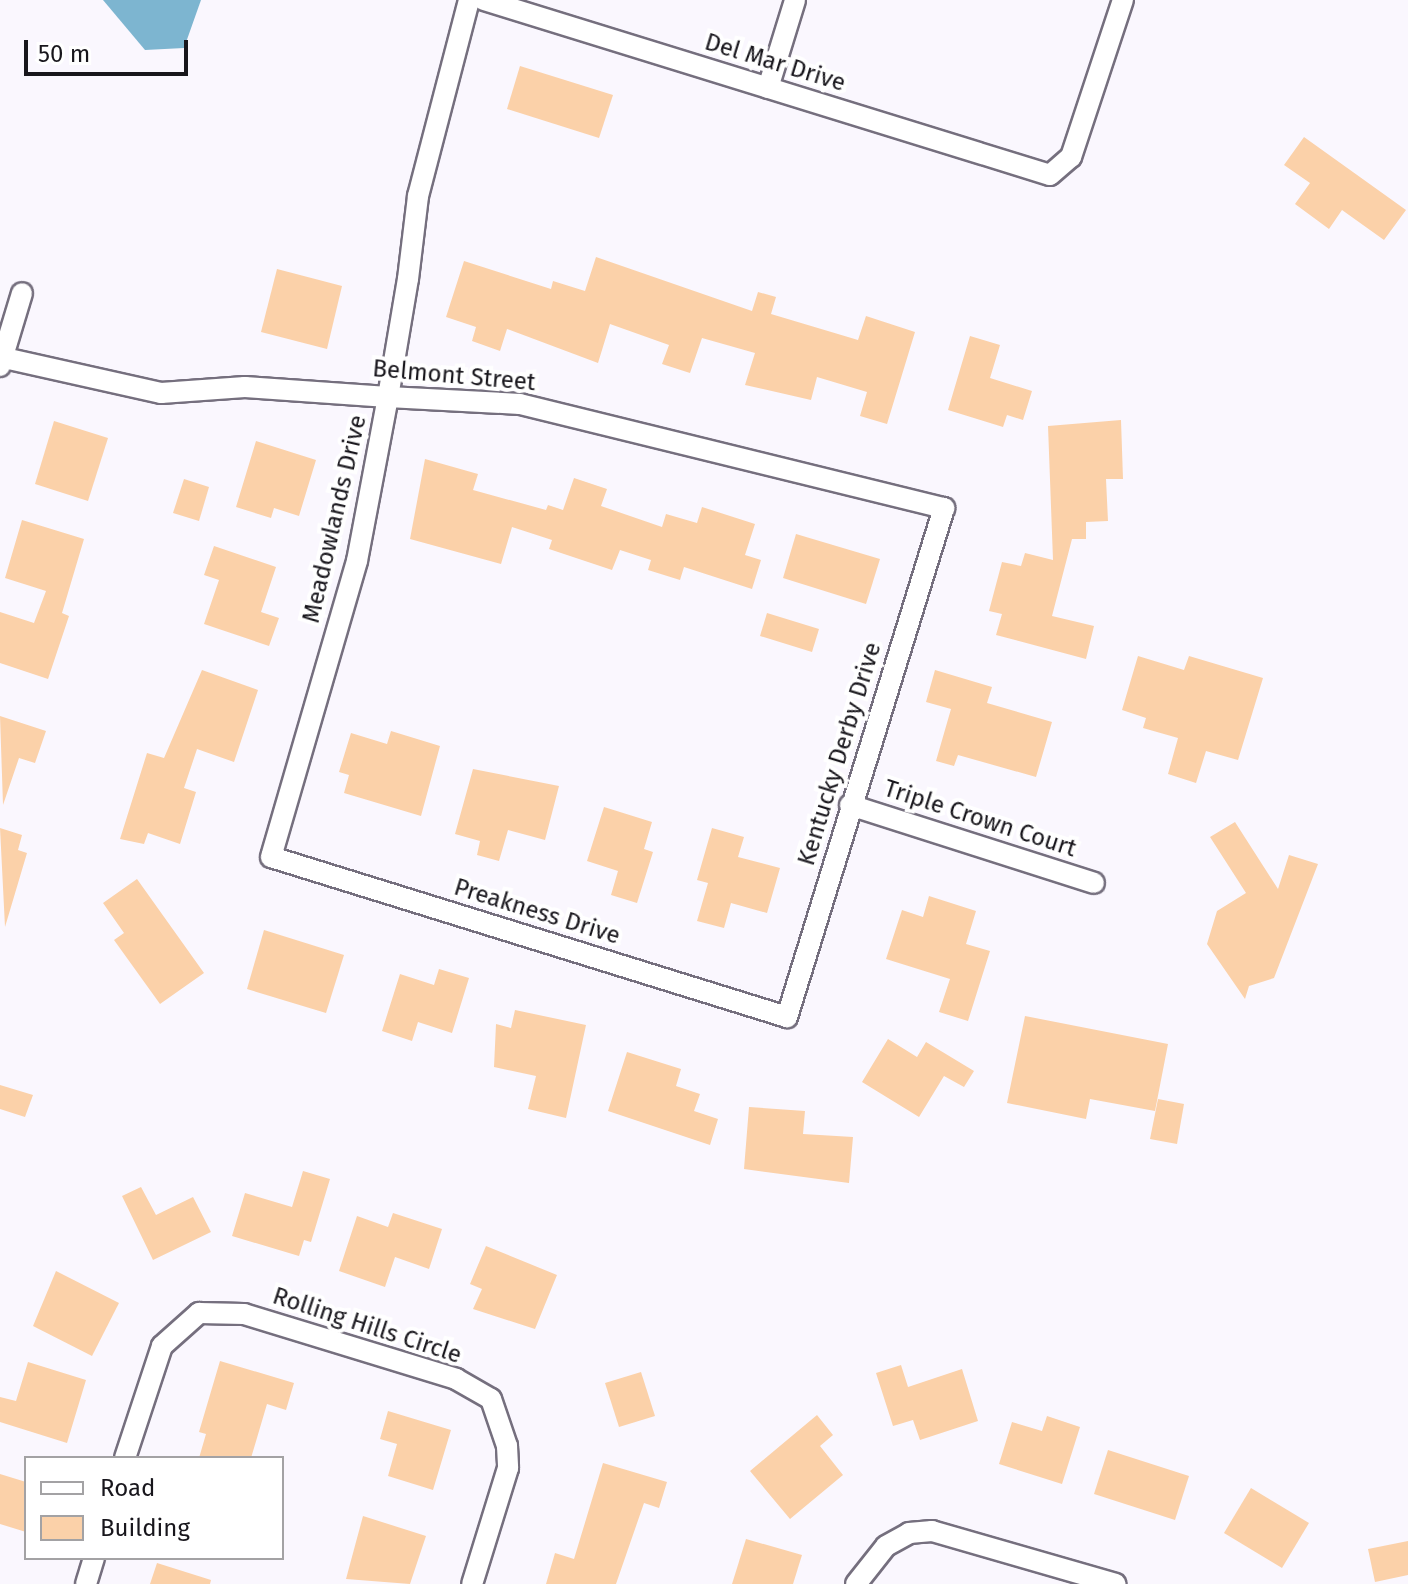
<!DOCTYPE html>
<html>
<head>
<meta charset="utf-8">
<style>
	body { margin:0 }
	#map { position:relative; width:1408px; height:1584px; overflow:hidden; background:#faf7fe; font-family:"Fira Sans",sans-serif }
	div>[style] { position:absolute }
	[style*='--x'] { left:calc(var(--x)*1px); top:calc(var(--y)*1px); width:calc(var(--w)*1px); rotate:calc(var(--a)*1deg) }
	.water>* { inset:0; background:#7db5d0 }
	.building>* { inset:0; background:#fbd1a9 }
	.roads { filter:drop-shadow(2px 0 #756f7e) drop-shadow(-2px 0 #756f7e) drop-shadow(0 2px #756f7e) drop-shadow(0 -2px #756f7e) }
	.street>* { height:20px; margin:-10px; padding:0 10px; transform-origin:10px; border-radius:10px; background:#fff }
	span { translate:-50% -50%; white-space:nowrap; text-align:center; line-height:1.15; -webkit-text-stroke:8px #fff; paint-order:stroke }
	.street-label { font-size:24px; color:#18161c }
	.legend { position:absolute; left:24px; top:1456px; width:260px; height:104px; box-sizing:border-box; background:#fff; border:2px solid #a3a2a4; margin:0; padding:10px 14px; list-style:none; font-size:24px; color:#18161c }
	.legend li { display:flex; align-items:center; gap:16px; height:40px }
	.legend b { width:40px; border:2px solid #a3a2a4 }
	.scale { position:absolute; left:24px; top:40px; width:164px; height:36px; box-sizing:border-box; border:4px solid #18161c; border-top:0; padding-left:10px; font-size:24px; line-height:28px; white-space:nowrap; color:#18161c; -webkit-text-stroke:6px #fff; paint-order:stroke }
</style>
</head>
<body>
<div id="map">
	<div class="water">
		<div style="clip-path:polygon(103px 0,201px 0,184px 48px,145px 50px)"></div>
	</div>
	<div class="building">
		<div style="clip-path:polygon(520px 66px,613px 95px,599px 138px,507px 109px)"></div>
		<div style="clip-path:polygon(1304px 137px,1406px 210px,1384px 240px,1342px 210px,1329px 229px,1295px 204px,1310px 183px,1284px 165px)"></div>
		<div style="clip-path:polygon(596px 257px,752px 311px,758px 292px,776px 297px,771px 314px,858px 340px,866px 316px,915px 332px,887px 424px,860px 416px,867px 392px,817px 377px,811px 400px,745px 385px,755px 353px,702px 338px,690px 373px,662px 364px,669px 345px,610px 324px,598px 363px,507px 329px,500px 351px,472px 341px,476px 327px,446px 317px,464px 261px,551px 289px,553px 281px,585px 291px)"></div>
		<div style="clip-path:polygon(277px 269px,342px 286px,327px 349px,261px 332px)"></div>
		<div style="clip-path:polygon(970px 336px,1000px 345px,990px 378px,1032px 391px,1023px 420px,1007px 415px,1003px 427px,948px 410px)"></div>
		<div style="clip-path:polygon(1121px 420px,1123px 479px,1106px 479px,1108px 521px,1086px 522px,1086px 539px,1072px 539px,1052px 616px,1094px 626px,1086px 659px,996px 635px,1002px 614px,989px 611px,1002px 562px,1021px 566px,1025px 553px,1053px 560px,1048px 426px)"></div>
		<div style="clip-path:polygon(54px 421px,108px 438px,88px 501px,35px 484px)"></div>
		<div style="clip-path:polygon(256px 441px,316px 460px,299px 516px,274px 508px,271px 518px,236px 507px)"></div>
		<div style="clip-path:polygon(425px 459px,478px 474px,473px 490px,546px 510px,548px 505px,563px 510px,574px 478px,607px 489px,601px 506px,662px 527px,666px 514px,697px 523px,702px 507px,755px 524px,745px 555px,761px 560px,752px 589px,684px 567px,680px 580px,648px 570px,651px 560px,620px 550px,612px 570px,549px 549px,552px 540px,512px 527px,501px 564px,410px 539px)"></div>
		<div style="clip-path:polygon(184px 479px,209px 487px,199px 521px,173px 513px)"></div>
		<div style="clip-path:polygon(22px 520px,84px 539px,62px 613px,69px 616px,48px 679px,0 663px,0 612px,34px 623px,46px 591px,5px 578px)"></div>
		<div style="clip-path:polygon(796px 534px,880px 559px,866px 604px,783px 578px)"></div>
		<div style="clip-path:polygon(214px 546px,276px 567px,261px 612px,279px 618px,269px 646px,204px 624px,219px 580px,204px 575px)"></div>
		<div style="clip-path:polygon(767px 613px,819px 629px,812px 652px,760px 636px)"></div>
		<div style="clip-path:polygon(1138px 656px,1184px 670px,1189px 656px,1263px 678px,1238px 760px,1206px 751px,1196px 783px,1168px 774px,1178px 738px,1143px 728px,1146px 718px,1122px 710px)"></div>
		<div style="clip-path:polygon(202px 670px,258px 690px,234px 762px,197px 749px,184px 788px,196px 792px,180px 844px,148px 833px,144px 844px,120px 839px,147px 753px,164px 758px)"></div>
		<div style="clip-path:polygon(935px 670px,992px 687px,987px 703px,1052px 722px,1036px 777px,958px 755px,954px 766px,936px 761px,951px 709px,926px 702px)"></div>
		<div style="clip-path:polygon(0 716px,46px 731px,35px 763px,19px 758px,3px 805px)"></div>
		<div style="clip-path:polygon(391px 731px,440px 746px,421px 816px,344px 793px,349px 775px,339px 772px,351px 733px,387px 744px)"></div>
		<div style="clip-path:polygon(473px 769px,559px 786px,545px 840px,508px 830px,499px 861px,477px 855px,480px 841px,455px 834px)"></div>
		<div style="clip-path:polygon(604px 807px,652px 822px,644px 849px,653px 852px,637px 903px,611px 895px,618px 871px,587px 861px)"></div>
		<div style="clip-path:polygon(1235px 822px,1278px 889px,1289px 855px,1318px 864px,1274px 978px,1249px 986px,1245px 999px,1207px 944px,1217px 911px,1246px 893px,1210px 837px)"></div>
		<div style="clip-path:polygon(0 828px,22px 835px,18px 850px,27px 853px,5px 927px)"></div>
		<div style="clip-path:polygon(712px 828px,744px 837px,738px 857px,780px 868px,767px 913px,731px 903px,724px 928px,697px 921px,708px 883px,697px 880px)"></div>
		<div style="clip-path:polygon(137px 879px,204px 973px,160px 1004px,114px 940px,124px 933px,103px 903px)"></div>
		<div style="clip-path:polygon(929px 896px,976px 911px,966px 944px,990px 951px,968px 1021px,939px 1012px,950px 979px,886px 959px,902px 910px,923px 917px)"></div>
		<div style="clip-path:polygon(264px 930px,344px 955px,326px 1013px,247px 989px)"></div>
		<div style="clip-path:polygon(439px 969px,469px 978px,452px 1033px,418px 1022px,412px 1041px,382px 1031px,400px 974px,434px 985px)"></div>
		<div style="clip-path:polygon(515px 1010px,586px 1025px,566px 1118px,528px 1109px,536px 1076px,494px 1067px,496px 1024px,511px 1028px)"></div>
		<div style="clip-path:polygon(1025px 1016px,1168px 1044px,1155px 1111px,1090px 1099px,1086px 1119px,1007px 1103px)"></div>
		<div style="clip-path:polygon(888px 1039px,917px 1057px,926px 1042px,974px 1071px,964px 1087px,944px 1076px,919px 1117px,862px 1082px)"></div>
		<div style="clip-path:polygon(627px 1052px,681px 1069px,676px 1086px,700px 1094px,694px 1111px,718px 1119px,710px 1145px,608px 1111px)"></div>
		<div style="clip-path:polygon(0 1085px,33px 1095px,25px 1117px,0 1109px)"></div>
		<div style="clip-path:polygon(1158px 1099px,1184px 1104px,1177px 1144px,1150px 1139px)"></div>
		<div style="clip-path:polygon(749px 1107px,805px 1111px,803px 1134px,853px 1137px,849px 1183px,744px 1169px)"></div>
		<div style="clip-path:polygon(303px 1171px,330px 1179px,311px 1242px,304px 1240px,299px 1256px,232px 1236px,245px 1193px,292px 1207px)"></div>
		<div style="clip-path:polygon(141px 1187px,156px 1215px,193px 1197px,211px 1232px,153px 1260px,122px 1196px)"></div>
		<div style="clip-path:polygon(393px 1213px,442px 1229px,429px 1269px,395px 1257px,385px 1287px,339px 1271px,357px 1216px,388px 1227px)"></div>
		<div style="clip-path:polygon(486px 1246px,557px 1275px,535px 1329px,473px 1309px,482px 1289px,470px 1284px)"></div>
		<div style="clip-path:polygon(56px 1271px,119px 1303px,92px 1356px,33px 1326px)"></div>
		<div style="clip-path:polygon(220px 1361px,294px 1383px,286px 1410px,267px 1404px,251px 1458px,199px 1458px,206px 1434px,199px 1432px)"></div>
		<div style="clip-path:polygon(28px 1362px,86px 1380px,67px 1443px,0 1422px,0 1397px,16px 1401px)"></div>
		<div style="clip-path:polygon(901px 1365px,908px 1387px,962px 1369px,978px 1421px,920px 1440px,913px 1420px,893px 1426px,876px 1373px)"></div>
		<div style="clip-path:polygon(641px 1372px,655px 1416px,619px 1427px,605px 1383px)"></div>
		<div style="clip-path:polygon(388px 1411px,451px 1430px,433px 1490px,388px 1476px,397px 1444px,380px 1439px)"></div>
		<div style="clip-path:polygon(817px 1415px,833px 1435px,820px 1446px,843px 1475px,790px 1519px,750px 1471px)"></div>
		<div style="clip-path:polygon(1047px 1416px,1080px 1427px,1062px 1484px,999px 1464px,1012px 1422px,1042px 1431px)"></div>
		<div style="clip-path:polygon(1108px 1450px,1189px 1476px,1175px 1520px,1094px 1494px)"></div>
		<div style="clip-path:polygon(603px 1463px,667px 1482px,659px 1508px,644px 1503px,616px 1584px,546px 1584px,555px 1553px,574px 1559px)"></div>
		<div style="clip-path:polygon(0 1474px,26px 1482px,26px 1532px,0 1524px)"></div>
		<div style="clip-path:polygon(1251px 1488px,1309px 1523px,1282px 1568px,1224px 1533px)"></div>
		<div style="clip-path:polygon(363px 1516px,426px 1536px,410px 1584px,346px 1579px)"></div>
		<div style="clip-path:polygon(746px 1539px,802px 1555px,793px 1584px,732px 1584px)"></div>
		<div style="clip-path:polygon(1408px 1541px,1408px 1575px,1375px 1582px,1368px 1549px)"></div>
		<div style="clip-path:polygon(157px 1563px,211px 1580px,210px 1584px,150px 1584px)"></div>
	</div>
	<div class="roads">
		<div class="street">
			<div style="--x:484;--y:0;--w:592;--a:17.18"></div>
			<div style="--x:1050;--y:175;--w:28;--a:-41"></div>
			<div style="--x:1071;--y:157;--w:165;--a:-71.7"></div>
			<div style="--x:768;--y:88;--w:92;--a:-72.9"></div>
			<div style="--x:0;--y:357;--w:165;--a:12.6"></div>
			<div style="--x:161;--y:393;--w:84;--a:-4.1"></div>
			<div style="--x:245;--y:387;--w:143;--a:4"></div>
			<div style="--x:388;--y:397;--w:132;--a:3"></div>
			<div style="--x:520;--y:404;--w:437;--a:13.8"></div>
			<div style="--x:944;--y:508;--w:533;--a:107.14"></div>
			<div style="--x:787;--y:1017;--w:540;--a:-162.77"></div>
			<div style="--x:271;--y:857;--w:308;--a:-73.8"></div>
			<div style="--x:357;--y:561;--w:167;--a:-79.3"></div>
			<div style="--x:388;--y:397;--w:120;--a:-80.4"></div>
			<div style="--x:408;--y:279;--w:84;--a:-83.1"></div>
			<div style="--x:418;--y:196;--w:203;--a:-75.4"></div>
			<div style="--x:0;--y:366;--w:76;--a:-73.2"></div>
			<div style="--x:850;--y:805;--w:256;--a:17.7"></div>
			<div style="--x:125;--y:1458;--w:118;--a:-71.7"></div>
			<div style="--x:162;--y:1346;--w:50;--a:-41.7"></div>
			<div style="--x:199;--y:1313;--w:45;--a:1.3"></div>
			<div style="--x:244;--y:1314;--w:222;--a:17"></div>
			<div style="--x:456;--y:1379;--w:40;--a:29.7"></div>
			<div style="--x:491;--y:1399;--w:50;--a:71.2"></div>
			<div style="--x:507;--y:1446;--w:22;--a:87"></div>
			<div style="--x:508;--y:1468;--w:121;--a:107.2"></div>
			<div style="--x:86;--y:1584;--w:27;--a:-73"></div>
			<div style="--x:856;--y:1584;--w:48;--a:-51.7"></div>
			<div style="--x:886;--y:1546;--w:26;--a:-29"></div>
			<div style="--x:909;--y:1533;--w:23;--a:-5"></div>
			<div style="--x:932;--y:1531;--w:191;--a:16.1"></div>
		</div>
	</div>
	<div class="street-label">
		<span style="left:775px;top:63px;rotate:17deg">Del Mar Drive</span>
		<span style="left:454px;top:376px;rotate:5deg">Belmont Street</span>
		<span style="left:335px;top:519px;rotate:-77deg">Meadowlands Drive</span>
		<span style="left:840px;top:754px;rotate:-73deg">Kentucky Derby Drive</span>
		<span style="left:980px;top:819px;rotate:18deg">Triple Crown Court</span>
		<span style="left:537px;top:912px;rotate:17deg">Preakness Drive</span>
		<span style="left:367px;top:1326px;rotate:18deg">Rolling Hills Circle</span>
	</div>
	<ul class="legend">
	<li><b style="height:10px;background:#fff"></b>Road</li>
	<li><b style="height:22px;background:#fbd1a9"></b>Building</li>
	</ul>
	<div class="scale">50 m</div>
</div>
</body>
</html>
